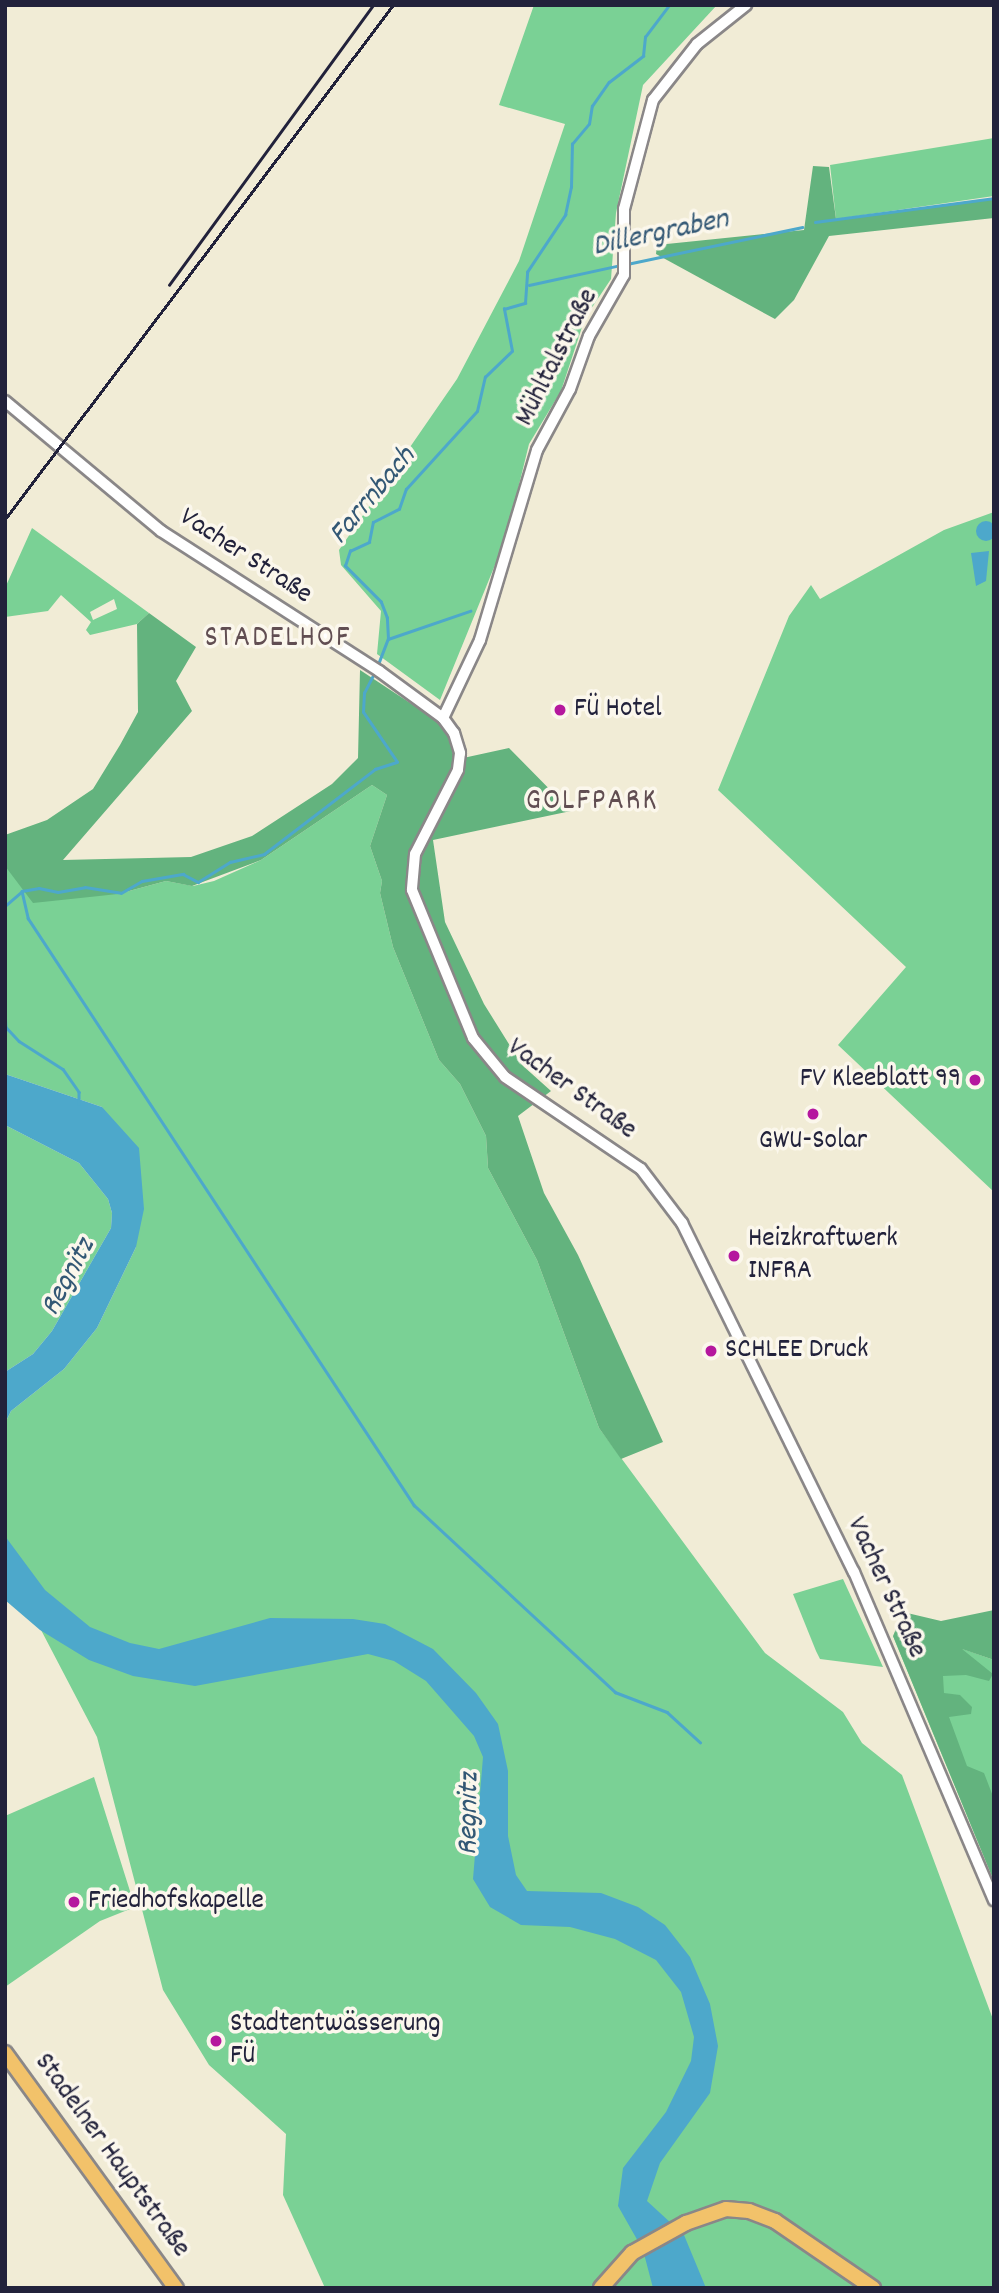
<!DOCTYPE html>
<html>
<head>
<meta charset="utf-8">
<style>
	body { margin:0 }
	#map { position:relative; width:999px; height:2293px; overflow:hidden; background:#f1ecd6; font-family:Dekko,sans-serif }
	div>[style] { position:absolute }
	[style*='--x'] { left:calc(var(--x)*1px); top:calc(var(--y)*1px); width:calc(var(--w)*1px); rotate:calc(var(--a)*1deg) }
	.green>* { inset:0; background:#7ad195 }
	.forest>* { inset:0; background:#63b37e }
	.water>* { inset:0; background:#4da8cb }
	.round { border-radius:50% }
	.stream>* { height:2.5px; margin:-1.25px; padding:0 1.25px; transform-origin:1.25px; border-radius:1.25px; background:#4da8cb }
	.roads { filter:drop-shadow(2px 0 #8a8788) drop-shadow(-2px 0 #8a8788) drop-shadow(0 2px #8a8788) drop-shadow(0 -2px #8a8788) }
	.minor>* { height:10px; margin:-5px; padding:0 5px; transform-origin:5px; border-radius:5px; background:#fff }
	.major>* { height:14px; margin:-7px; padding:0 7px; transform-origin:7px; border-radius:7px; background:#f2c26a }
	.rail>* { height:2.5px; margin:-1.25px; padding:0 1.25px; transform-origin:1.25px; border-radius:1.25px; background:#22223b }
	.dots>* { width:19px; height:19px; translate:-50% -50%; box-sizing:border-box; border:4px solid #fbf7ec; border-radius:50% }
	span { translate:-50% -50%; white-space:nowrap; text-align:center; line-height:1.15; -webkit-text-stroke:7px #fbf7ec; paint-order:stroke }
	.street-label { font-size:28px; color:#22223b }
	.poi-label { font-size:28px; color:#22223b }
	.left { translate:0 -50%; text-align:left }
	.right { translate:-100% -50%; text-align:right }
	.water-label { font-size:30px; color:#335875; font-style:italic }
	.neighbourhood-label { font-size:30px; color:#614e52; letter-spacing:2px }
	.frame { position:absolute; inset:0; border:7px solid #22223b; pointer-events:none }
</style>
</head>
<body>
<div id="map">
	<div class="green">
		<div style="clip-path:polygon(534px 5px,717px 5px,643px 85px,616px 213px,611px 279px,585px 318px,561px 391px,529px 444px,506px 538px,440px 700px,377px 654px,381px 611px,341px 565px,339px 550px,457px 379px,519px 261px,565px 124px,499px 105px)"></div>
		<div style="clip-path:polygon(994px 138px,994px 196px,836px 219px,830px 165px)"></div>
		<div style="clip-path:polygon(994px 512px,994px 1192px,838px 1045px,906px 967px,718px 790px,789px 616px,811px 585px,820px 599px,944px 530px)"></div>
		<div style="clip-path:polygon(evenodd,32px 528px,149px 613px,137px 624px,90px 635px,86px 630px,91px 622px,61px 595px,48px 611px,5px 617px,5px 588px,32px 528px,114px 599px,117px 609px,93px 620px,90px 612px,114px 599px)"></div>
		<div style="clip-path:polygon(372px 785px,387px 795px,370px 846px,382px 881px,380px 893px,393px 947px,439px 1060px,460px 1084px,486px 1136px,488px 1168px,537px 1260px,599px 1428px,765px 1653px,843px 1712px,862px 1743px,902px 1775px,994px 2022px,994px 2288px,325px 2288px,283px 2195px,286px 2134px,209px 2065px,163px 1990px,97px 1737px,29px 1607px,5px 1536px,5px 1423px,11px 1411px,64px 1369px,97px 1328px,136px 1247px,102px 1107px,5px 1074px,5px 866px,118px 894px,166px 881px,193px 886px,214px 881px,261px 860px)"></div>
		<div style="clip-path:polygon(5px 1125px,79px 1163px,108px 1199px,112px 1213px,111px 1228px,52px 1331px,33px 1354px,5px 1372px)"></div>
		<div style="clip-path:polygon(843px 1579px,883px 1667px,820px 1659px,816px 1651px,793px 1594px)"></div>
		<div style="clip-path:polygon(893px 1636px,960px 1648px,994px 1660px,994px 1881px)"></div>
		<div style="clip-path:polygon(94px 1777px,135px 1907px,100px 1921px,5px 1987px,5px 1816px)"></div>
	</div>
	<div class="forest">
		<div style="clip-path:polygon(813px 166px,829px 167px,836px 219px,994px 199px,994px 218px,829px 236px,794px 300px,775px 319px,656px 254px,657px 245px,804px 230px)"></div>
		<div style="clip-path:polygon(149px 613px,196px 647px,176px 681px,192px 711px,63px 860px,191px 857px,252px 836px,332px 784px,358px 758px,360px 670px,436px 720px,450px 737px,454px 760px,509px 748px,571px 811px,433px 840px,445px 922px,484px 1004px,522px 1065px,551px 1091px,518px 1116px,544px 1193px,578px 1255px,663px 1442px,621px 1459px,599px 1428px,537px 1260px,488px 1168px,486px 1136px,460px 1084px,439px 1060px,393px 947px,380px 893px,382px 881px,370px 846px,387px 795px,372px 785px,261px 860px,192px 886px,166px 881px,118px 894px,33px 903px,5px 866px,5px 835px,47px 820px,93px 789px,120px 745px,138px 712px,137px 624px)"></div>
		<div style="clip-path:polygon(994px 1610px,994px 1660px,962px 1649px,993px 1674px,989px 1681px,966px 1675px,943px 1676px,944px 1693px,960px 1695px,972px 1707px,971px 1714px,949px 1717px,967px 1766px,984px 1773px,994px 1799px,994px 1881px,893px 1636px,903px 1612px,941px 1621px)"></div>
	</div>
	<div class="water">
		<div class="round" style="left:976px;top:521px;width:20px;height:20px"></div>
		<div style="clip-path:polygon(989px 551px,986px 581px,976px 586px,971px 553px)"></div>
		<div style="clip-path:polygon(5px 1074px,102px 1107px,139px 1148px,144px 1209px,136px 1247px,97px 1328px,64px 1369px,11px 1411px,5px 1423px,5px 1372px,33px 1354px,52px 1331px,111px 1228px,112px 1213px,108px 1199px,79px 1163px,5px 1125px)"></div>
		<div style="clip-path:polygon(5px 1536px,45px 1590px,90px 1627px,130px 1643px,159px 1649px,270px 1618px,353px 1619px,385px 1624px,433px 1649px,476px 1693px,498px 1724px,508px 1771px,508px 1836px,516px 1875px,527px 1891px,601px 1893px,638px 1907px,665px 1925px,690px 1957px,710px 2004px,718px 2046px,710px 2093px,660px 2163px,647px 2201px,684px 2235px,706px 2288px,653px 2288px,643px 2250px,618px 2206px,623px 2168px,666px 2112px,691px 2061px,694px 2037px,681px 1992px,656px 1960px,615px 1939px,570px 1927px,521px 1925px,490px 1907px,473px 1879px,483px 1757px,474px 1736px,426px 1681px,394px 1661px,368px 1654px,195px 1686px,133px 1676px,89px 1660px,40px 1630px,5px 1600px)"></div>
	</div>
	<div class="stream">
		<div style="--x:815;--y:222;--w:181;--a:-7.6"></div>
		<div style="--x:627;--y:264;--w:179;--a:-11.9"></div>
		<div style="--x:529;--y:285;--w:94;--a:-12.3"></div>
		<div style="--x:388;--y:639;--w:87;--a:-18.9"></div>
		<div style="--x:377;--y:667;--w:30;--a:-69"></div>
		<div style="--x:388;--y:639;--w:21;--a:-93"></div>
		<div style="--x:387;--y:618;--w:17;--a:-111"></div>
		<div style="--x:381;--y:602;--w:51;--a:-135"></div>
		<div style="--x:345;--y:566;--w:16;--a:-72"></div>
		<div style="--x:350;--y:551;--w:21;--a:-25"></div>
		<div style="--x:369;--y:542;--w:20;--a:-79"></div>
		<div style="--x:373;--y:522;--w:29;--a:-27"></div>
		<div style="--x:399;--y:509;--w:21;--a:-71"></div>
		<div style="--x:406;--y:489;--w:105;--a:-47.7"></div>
		<div style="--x:477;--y:411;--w:35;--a:-77"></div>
		<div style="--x:485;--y:377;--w:37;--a:-44"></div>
		<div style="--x:512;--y:351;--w:43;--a:-100.8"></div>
		<div style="--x:504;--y:309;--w:22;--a:-16"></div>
		<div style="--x:525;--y:303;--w:31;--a:-86"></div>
		<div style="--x:527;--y:272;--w:69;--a:-56.3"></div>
		<div style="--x:565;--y:215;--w:29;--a:-78"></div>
		<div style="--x:571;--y:187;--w:43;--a:-88.7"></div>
		<div style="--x:572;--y:144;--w:26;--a:-50"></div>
		<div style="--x:589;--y:124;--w:18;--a:-81"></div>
		<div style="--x:592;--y:106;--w:29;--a:-55"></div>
		<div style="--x:609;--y:82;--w:43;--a:-37.4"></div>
		<div style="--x:643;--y:56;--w:19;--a:-84"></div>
		<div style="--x:645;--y:37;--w:40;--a:-53"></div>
		<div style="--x:22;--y:891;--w:28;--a:77"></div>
		<div style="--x:28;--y:918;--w:703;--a:56.67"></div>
		<div style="--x:414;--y:1505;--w:275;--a:42.9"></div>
		<div style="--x:615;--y:1692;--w:56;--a:21"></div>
		<div style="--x:667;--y:1712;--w:45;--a:42.3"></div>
		<div style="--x:5;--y:906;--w:23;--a:-41"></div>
		<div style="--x:22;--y:891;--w:17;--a:-10"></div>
		<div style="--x:39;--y:888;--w:19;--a:12"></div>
		<div style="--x:58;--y:892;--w:27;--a:-10"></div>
		<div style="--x:85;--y:887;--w:36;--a:9"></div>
		<div style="--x:121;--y:893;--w:24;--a:-30"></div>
		<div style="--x:142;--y:881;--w:42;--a:-9.7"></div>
		<div style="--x:183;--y:874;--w:17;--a:28"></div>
		<div style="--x:198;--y:882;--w:38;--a:-32"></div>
		<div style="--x:230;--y:862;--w:35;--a:-13"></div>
		<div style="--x:264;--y:854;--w:140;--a:-37.4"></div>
		<div style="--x:375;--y:769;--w:23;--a:-18"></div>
		<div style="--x:397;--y:762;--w:60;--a:-124.2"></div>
		<div style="--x:363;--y:712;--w:19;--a:-87"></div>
		<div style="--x:364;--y:693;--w:22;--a:-63"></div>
		<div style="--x:5;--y:1009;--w:18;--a:87"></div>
		<div style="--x:6;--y:1027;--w:19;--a:47"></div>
		<div style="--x:19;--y:1041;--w:52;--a:32.5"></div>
		<div style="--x:63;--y:1069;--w:28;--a:55"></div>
		<div style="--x:79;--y:1092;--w:12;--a:90"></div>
	</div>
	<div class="roads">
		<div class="minor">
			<div style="--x:5;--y:401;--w:203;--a:39.8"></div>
			<div style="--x:161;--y:531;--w:259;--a:32.7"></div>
			<div style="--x:379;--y:671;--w:79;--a:36.3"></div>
			<div style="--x:443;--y:718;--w:19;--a:54"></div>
			<div style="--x:454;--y:733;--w:21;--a:73"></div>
			<div style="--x:460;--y:753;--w:17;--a:97"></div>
			<div style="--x:458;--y:770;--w:94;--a:117.1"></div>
			<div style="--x:415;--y:854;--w:36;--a:95"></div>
			<div style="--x:412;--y:890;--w:160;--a:67.6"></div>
			<div style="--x:473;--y:1038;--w:50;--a:50.6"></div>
			<div style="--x:505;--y:1077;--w:164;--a:34.1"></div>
			<div style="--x:641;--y:1169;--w:68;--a:52.8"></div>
			<div style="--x:682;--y:1223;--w:389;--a:63.8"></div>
			<div style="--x:854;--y:1572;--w:357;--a:66.9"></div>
			<div style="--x:443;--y:718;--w:86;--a:-64.6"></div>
			<div style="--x:480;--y:640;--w:198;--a:-73.3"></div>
			<div style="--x:537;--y:450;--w:69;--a:-61.6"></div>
			<div style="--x:570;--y:389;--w:56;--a:-70.3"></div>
			<div style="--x:589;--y:336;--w:70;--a:-60.2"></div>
			<div style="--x:624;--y:275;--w:66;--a:-90"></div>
			<div style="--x:624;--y:209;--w:113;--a:-75.1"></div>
			<div style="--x:653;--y:100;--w:71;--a:-51.8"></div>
			<div style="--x:697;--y:44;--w:63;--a:-38.5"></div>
		</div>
		<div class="major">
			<div style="--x:5;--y:2053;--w:291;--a:54"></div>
			<div style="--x:601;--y:2288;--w:47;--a:-48.5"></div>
			<div style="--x:632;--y:2253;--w:62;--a:-29.1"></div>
			<div style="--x:686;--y:2223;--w:42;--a:-19.3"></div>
			<div style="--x:726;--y:2209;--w:23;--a:5"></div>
			<div style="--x:749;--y:2211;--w:28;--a:21"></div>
			<div style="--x:775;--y:2221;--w:119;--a:34.4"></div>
		</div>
	</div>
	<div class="rail">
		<div style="--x:169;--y:285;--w:346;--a:-53.9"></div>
		<div style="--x:5;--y:519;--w:644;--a:-52.95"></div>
	</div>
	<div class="dots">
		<div style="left:560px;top:710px;background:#b5179e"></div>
		<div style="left:975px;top:1080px;background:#b5179e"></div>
		<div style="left:813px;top:1114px;background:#b5179e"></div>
		<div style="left:734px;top:1256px;background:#b5179e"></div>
		<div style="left:711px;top:1351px;background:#b5179e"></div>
		<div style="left:74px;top:1902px;background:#b5179e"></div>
		<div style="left:216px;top:2041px;background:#b5179e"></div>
	</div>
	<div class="street-label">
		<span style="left:558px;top:358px;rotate:-63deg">Mühltalstraße</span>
		<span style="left:245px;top:557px;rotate:33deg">Vacher Straße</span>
		<span style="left:571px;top:1090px;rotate:36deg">Vacher Straße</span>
		<span style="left:885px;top:1588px;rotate:65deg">Vacher Straße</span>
		<span style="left:111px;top:2156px;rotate:54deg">Stadelner Hauptstraße</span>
	</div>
	<div class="poi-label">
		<span class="left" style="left:574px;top:710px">FÜ Hotel</span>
		<span class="right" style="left:961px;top:1080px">FV Kleeblatt 99</span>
		<span style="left:813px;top:1142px">GWU-Solar</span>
		<span class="left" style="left:748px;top:1256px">Heizkraftwerk<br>INFRA</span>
		<span class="left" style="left:725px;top:1351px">SCHLEE Druck</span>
		<span class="left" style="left:88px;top:1902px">Friedhofskapelle</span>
		<span class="left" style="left:230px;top:2041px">Stadtentwässerung<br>FÜ</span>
	</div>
	<div class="water-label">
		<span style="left:661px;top:235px;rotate:-12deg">Dillergraben</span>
		<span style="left:374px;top:497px;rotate:-50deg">Farrnbach</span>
		<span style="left:70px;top:1278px;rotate:-62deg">Regnitz</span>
		<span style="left:471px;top:1814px;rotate:-89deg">Regnitz</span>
	</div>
	<div class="neighbourhood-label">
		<span style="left:278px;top:640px">STADELHOF</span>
		<span style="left:592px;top:803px">GOLFPARK</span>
	</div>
	<div class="frame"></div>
</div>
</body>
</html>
